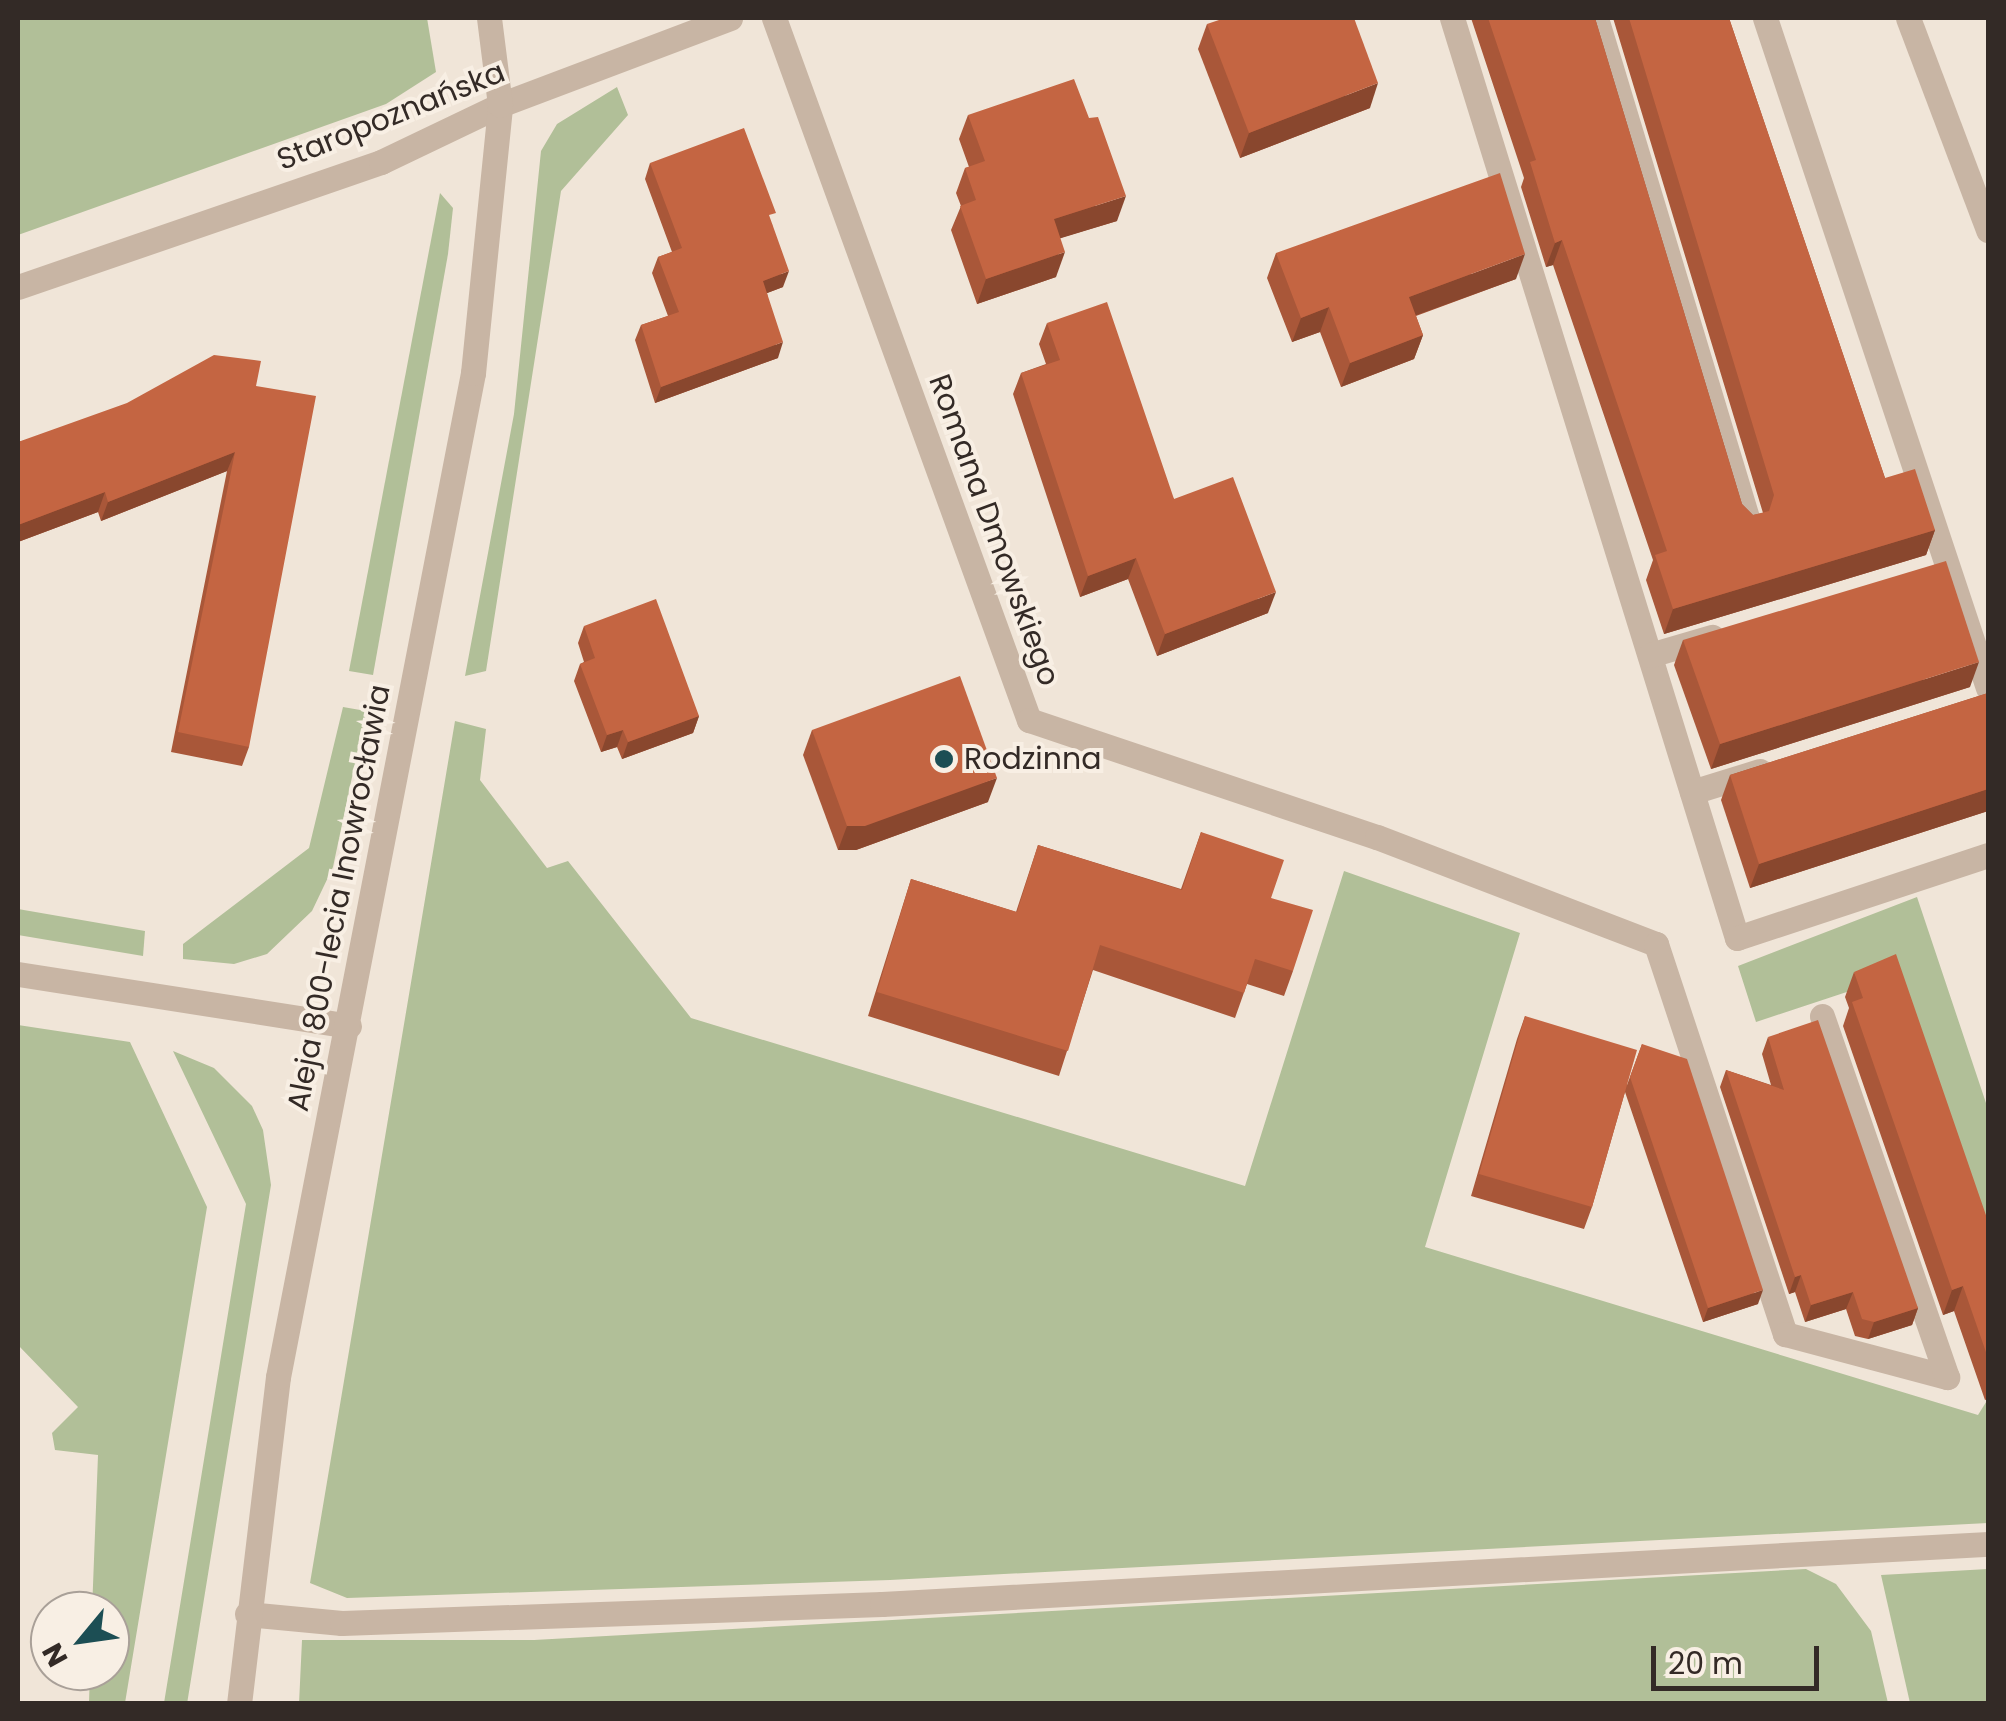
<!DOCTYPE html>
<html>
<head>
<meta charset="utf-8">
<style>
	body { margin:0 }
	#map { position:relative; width:2006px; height:1721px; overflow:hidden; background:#f0e5d8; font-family:Poppins,sans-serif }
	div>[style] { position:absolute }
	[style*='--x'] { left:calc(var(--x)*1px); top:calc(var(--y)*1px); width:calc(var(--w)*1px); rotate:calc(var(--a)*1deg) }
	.green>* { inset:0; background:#b1bf98 }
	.minor>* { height:25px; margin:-12.5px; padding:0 12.5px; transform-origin:12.5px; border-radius:12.5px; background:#c8b5a4 }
	.wall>* { inset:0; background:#a95739 }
	.shaded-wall>* { inset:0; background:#89472e }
	.building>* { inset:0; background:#c46542 }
	.dots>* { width:28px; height:28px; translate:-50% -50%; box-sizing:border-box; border:5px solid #f8efe4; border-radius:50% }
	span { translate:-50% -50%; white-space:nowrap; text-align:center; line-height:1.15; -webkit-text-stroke:8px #f8efe4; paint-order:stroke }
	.street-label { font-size:30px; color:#332a26 }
	.poi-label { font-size:30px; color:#332a26 }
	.left { translate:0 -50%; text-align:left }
	.frame { position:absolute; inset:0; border:20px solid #332a26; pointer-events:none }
	.north { position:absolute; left:30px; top:1591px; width:100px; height:100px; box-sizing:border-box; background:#f8efe4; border:2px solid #a9a098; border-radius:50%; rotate:241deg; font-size:28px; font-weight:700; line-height:40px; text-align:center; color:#332a26 }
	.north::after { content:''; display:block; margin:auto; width:35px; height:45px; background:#1c4e54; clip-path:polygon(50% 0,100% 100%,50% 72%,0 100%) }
	.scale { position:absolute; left:1651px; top:1646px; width:168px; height:45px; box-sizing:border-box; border:5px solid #332a26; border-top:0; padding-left:12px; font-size:30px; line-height:35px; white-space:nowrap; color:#332a26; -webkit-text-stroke:8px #f8efe4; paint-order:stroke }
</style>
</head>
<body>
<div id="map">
	<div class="green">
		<div style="clip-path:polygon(18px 18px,427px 18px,436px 72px,386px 104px,18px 235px)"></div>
		<div style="clip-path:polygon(617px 87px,628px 115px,561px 191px,486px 671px,465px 676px,514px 414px,541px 151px,557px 124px)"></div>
		<div style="clip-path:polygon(440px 193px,453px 208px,448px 254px,373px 675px,349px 671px)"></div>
		<div style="clip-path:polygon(343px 707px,366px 711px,333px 867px,312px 911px,267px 954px,234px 964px,183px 959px,183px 944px,309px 848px)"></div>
		<div style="clip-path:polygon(455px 721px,486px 729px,480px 780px,547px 868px,568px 861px,691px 1018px,1245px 1186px,1344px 871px,1520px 933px,1425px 1247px,1978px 1415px,1988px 1399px,1988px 1523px,890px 1580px,347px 1598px,310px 1583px)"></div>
		<div style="clip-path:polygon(1917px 897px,1988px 1109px,1988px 1272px,1886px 979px,1756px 1022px,1738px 966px)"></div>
		<div style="clip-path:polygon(18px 909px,145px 931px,143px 956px,18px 935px)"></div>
		<div style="clip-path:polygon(18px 1025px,130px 1042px,207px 1207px,125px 1703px,89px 1703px,90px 1671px,110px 1671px,110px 1611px,92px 1611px,98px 1455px,55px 1450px,52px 1433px,78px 1407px,18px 1345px)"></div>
		<div style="clip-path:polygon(173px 1051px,214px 1068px,252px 1106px,263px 1130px,271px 1185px,187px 1704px,164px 1703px,246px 1204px)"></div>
		<div style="clip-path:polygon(1806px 1569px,1836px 1584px,1871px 1631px,1888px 1703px,299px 1704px,302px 1640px,534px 1640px)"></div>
		<div style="clip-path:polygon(1988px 1569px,1988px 1703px,1910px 1703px,1881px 1575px)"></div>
	</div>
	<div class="minor">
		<div style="--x:774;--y:18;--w:747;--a:70.04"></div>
		<div style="--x:1029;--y:720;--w:367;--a:18.6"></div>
		<div style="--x:1377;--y:837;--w:299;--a:21"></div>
		<div style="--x:1656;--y:944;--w:411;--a:71.7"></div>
		<div style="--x:1785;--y:1334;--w:168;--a:14.9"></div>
		<div style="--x:1947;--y:1377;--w:382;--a:-109.1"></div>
		<div style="--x:1452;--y:18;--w:963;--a:72.79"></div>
		<div style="--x:1737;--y:938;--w:264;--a:-18.3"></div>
		<div style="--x:1596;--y:18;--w:529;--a:73.18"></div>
		<div style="--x:1765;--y:18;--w:706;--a:71.59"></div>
		<div style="--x:1908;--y:18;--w:227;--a:69.3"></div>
		<div style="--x:18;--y:287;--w:384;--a:-19"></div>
		<div style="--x:381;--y:162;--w:132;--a:-25.6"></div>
		<div style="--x:500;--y:105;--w:246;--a:-20.7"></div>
		<div style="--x:1650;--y:655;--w:65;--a:-16.2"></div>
		<div style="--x:1692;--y:792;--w:71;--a:-17.2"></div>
		<div style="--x:18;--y:974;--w:335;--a:8.9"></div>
		<div style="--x:247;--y:1614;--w:95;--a:5.4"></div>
		<div style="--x:342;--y:1623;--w:540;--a:-2.02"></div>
		<div style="--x:882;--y:1604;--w:1108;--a:-3.11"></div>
		<div style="--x:239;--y:1704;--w:329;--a:-83.2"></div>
		<div style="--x:278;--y:1377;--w:1023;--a:-79.01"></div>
		<div style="--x:473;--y:373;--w:269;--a:-84.2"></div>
		<div style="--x:500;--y:105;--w:88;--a:-97.2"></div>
	</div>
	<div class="wall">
		<div style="clip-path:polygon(1471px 18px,1595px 18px,1742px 504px,1753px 515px,1763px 513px,1613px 18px,1729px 18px,1885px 478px,1935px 530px,1926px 555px,1664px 634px,1646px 580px,1653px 560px,1553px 265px,1546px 267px,1521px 187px,1524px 178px)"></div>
		<div style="clip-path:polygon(1207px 24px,1370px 108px,1240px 158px,1198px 49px)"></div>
		<div style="clip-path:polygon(968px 115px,1117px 221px,1060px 238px,1056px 277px,977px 304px,951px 230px,961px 206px,956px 193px,965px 168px,969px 167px,959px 139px)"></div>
		<div style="clip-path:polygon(650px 163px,772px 224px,783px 287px,767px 293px,778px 358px,655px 403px,635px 340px,641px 325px,668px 316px,652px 273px,658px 257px,672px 252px,645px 179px)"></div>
		<div style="clip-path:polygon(1276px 253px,1516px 279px,1416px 316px,1423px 335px,1414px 359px,1341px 387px,1320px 332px,1292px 342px,1267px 278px)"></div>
		<div style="clip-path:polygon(1047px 323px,1174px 499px,1268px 613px,1157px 656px,1128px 579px,1080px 597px,1013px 394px,1021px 373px,1046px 364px,1039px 344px)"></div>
		<div style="clip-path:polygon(256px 386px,249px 747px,242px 766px,171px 752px,227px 471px,101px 521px,98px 512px,18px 542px,18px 442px)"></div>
		<div style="clip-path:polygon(584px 626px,699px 716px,693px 733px,622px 759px,617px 747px,601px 752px,574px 681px,580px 664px,584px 662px,578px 643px)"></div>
		<div style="clip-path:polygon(1683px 640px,1970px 687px,1711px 769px,1674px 665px)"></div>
		<div style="clip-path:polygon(1988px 693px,1988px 811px,1750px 888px,1721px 800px,1730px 775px)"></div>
		<div style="clip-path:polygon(812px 730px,988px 802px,856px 850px,838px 850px,803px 755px)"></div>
		<div style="clip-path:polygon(1201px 832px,1271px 898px,1293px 971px,1284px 996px,1247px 984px,1235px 1018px,1093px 970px,1059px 1076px,868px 1016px,911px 879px,1016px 912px,1038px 845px,1181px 889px)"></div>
		<div style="clip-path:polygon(1854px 972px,1988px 1221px,1988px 1399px,1985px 1400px,1954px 1311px,1943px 1315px,1843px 1026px,1849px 1008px,1845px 997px)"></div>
		<div style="clip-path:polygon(1525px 1016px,1627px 1085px,1642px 1044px,1758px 1304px,1703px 1322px,1625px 1092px,1592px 1207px,1584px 1229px,1471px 1196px,1517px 1039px)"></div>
		<div style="clip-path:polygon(1768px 1037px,1918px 1308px,1912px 1325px,1868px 1339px,1855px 1336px,1846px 1309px,1805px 1322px,1795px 1292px,1789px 1294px,1720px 1087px,1726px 1070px,1771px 1085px,1762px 1054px)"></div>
	</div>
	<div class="shaded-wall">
		<div style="clip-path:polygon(1378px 83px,1370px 108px,1240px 158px,1249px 133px)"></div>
		<div style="clip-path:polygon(1126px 196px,1117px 221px,1045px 243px,1054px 219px)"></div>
		<div style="clip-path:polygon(1562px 240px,1553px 265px,1546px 267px,1555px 243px)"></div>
		<div style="clip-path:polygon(1065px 252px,1056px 277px,977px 304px,986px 279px)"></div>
		<div style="clip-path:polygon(1525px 254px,1516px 279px,1400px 321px,1409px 297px)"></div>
		<div style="clip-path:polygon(789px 271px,783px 287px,757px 297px,763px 281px)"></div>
		<div style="clip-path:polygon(1329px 307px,1320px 332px,1292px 342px,1301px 318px)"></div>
		<div style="clip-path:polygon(1423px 335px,1414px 359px,1341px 387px,1350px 363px)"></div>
		<div style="clip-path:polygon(783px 342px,778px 358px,655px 403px,661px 387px)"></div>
		<div style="clip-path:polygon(235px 452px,227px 471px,101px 521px,108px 502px)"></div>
		<div style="clip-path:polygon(105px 492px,98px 512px,18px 542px,18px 525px)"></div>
		<div style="clip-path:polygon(1935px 530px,1926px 555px,1664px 634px,1673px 609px)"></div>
		<div style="clip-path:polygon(1136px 558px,1128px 579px,1080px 597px,1088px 576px)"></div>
		<div style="clip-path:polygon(1276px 592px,1268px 613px,1157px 656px,1165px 634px)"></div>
		<div style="clip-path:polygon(1979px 662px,1970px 687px,1711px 769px,1720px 744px)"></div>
		<div style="clip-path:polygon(699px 716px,693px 733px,622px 759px,628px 742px)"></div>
		<div style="clip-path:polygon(623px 730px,617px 747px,601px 752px,607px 735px)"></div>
		<div style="clip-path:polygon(997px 778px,988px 802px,856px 850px,838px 850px,847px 826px)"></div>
		<div style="clip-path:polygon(1988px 789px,1988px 811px,1750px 888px,1759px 864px)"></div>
		<div style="clip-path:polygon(1801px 1275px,1795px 1292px,1789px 1294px,1795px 1277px)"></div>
		<div style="clip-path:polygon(1963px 1286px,1954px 1311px,1943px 1315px,1952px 1290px)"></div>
		<div style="clip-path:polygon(1763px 1290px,1758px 1304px,1703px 1322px,1708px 1308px)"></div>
		<div style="clip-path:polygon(1853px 1292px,1846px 1309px,1805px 1322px,1811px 1305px)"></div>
		<div style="clip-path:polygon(1918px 1308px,1912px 1325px,1868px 1339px,1874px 1322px)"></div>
	</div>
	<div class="building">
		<div style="clip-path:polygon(1225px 18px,1354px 18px,1378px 83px,1249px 133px,1207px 24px)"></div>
		<div style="clip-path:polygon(1488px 18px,1595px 18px,1742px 504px,1753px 515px,1769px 511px,1774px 495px,1629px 18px,1729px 18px,1885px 478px,1915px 469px,1935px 530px,1673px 609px,1655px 555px,1667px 551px,1562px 240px,1555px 243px,1530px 162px,1536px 160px)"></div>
		<div style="clip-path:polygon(1074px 79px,1089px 118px,1098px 117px,1126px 196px,1054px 219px,1065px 252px,986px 279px,960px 206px,976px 200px,965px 168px,985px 161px,968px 115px)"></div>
		<div style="clip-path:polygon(744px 128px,776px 213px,769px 215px,789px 271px,763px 281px,783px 342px,661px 387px,641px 325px,679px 312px,658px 257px,682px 248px,650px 163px)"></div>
		<div style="clip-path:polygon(1500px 173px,1525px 254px,1409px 297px,1423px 335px,1350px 363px,1329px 307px,1301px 318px,1276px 253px)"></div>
		<div style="clip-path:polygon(1107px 302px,1174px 499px,1233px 477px,1276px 592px,1165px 634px,1136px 558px,1088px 576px,1021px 373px,1060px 360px,1047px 323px)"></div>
		<div style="clip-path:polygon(214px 355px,261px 361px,256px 386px,316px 396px,249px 747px,178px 732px,235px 452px,108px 502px,105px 492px,18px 525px,18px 442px,127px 403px)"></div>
		<div style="clip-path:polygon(1946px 561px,1979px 662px,1720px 744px,1683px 640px)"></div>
		<div style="clip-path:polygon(656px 599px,699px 716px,628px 742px,623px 730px,607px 735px,580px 664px,595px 658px,584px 626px)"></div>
		<div style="clip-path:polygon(960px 676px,997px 778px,865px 826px,847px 826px,812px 730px)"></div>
		<div style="clip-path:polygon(1988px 693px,1988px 789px,1759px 864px,1730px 775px)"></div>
		<div style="clip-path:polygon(1201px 832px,1284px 860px,1271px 898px,1313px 910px,1293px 971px,1255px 959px,1244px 993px,1100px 945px,1068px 1051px,877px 992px,911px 879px,1017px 912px,1038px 845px,1182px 890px)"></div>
		<div style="clip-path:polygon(1896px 954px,1988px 1221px,1988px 1358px,1963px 1286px,1952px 1290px,1852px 1002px,1863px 998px,1854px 972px)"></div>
		<div style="clip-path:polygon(1525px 1016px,1637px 1050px,1592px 1207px,1479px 1174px)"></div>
		<div style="clip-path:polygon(1818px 1020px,1918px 1308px,1874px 1322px,1862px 1319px,1853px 1292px,1811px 1305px,1801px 1275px,1795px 1277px,1726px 1070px,1784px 1090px,1768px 1037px)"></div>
		<div style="clip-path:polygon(1642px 1044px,1687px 1059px,1763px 1290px,1708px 1308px,1630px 1077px)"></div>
	</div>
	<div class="dots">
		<div style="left:944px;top:759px;background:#1c4e54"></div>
	</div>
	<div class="street-label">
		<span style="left:391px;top:116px;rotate:-22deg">Staropoznańska</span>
		<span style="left:994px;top:530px;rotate:70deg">Romana Dmowskiego</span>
		<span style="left:339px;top:898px;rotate:-79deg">Aleja 800-lecia Inowrocławia</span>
	</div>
	<div class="poi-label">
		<span class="left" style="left:964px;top:759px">Rodzinna</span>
	</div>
	<div class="frame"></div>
	<div class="north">N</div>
	<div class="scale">20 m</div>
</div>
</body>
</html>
